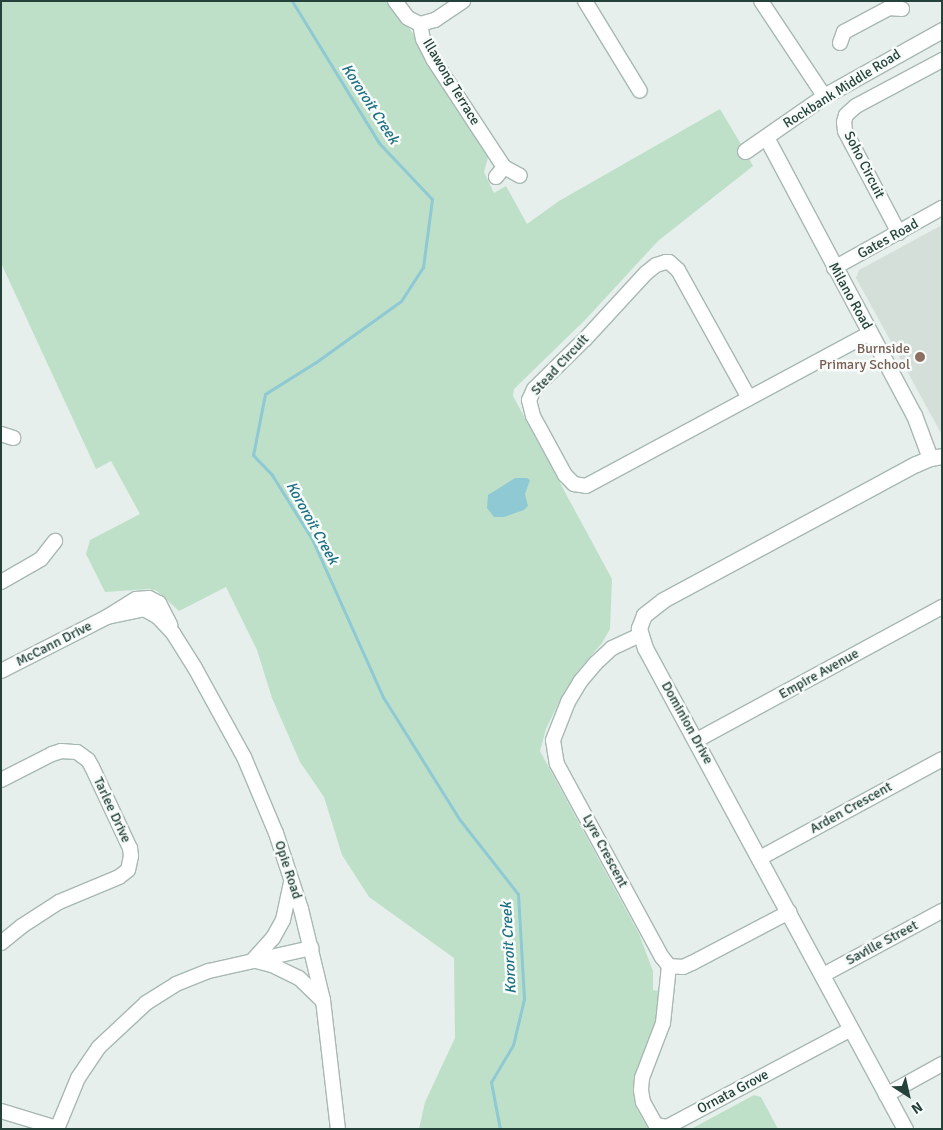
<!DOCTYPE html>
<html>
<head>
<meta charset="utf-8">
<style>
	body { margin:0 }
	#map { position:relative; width:943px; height:1130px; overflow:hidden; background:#e6efeb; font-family:Signika,sans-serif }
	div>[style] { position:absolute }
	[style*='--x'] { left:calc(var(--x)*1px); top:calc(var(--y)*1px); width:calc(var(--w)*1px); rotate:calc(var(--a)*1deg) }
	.built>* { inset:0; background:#d4dfda }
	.green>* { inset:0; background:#bfe0c8 }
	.water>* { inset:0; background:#8ec9d4 }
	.stream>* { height:3px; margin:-1.5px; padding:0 1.5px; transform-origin:1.5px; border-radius:1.5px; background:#8ec9d4 }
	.roads { filter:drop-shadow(1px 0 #a8b8b2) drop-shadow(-1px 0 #a8b8b2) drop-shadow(0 1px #a8b8b2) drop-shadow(0 -1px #a8b8b2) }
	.street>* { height:14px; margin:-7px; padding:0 7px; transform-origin:7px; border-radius:7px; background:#fff }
	.secondary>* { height:15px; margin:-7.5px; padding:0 7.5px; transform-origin:7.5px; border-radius:7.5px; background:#fff }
	.dots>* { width:14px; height:14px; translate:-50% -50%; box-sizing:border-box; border:2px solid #f7fbf9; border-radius:50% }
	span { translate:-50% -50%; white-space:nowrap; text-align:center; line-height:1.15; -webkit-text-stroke:5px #f7fbf9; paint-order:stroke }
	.street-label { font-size:14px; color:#24423a }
	.education-label { font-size:14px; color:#785e54 }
	.right { translate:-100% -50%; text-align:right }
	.water-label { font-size:15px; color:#1c6f80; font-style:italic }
	.frame { position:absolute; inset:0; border:2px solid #24423a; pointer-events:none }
	.north { position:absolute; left:883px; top:1070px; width:50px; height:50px; -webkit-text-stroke:4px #f7fbf9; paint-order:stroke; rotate:145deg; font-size:14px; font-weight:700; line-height:20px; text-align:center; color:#24423a }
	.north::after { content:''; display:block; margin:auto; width:18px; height:22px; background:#24423a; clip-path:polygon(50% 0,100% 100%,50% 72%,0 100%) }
</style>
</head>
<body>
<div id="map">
	<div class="built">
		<div style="clip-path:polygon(942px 225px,942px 435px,856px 278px,859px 270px)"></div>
	</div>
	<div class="green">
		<div style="clip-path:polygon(1px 1px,390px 1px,414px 35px,489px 154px,484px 172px,494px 193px,506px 186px,527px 224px,559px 201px,720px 109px,745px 151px,753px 166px,658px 241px,586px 319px,514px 389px,513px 396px,612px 579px,610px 629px,602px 643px,578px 671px,564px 692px,546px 729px,540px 751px,639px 934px,653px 971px,653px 990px,660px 991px,658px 1012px,643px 1060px,636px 1075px,634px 1089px,637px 1109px,648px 1129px,419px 1129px,425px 1102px,455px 1038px,454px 958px,369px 897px,342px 855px,324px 797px,300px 762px,272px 698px,257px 650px,226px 587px,179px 611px,157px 591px,149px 589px,105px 592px,86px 554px,90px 540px,140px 514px,111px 461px,96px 469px,1px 263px)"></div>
		<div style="clip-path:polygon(754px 1095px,761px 1097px,778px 1129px,691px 1129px)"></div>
	</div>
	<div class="water">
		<div style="clip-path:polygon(515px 478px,527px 478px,530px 480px,525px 494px,528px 506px,524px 510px,504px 517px,494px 517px,487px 508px,488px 495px)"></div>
	</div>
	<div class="stream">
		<div style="--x:292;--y:1;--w:167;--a:58.5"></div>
		<div style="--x:379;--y:143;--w:77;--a:46.6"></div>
		<div style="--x:432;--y:199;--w:69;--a:97.5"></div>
		<div style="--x:423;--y:267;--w:40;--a:122.9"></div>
		<div style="--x:401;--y:301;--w:105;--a:144.3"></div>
		<div style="--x:316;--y:362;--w:60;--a:147.9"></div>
		<div style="--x:265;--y:394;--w:62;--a:101.1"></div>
		<div style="--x:253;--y:455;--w:28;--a:46"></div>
		<div style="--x:272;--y:475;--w:75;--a:58"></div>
		<div style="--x:312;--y:539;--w:173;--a:65.8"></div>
		<div style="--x:383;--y:697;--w:145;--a:58"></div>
		<div style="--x:460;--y:820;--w:94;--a:51.9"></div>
		<div style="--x:518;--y:894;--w:105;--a:86.7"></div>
		<div style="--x:524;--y:999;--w:47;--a:103.4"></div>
		<div style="--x:513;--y:1045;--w:43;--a:120.7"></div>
		<div style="--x:491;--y:1082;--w:48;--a:79.2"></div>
	</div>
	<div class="roads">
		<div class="street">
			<div style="--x:395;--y:1;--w:21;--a:53"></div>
			<div style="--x:408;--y:18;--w:13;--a:27"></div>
			<div style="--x:420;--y:24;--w:15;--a:79"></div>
			<div style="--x:423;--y:39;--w:22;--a:63"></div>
			<div style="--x:433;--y:59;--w:129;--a:56.7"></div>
			<div style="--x:504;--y:167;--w:18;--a:29"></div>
			<div style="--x:585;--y:1;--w:105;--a:58.6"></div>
			<div style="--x:761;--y:1;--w:114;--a:56.4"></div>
			<div style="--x:420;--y:24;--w:16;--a:-15"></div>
			<div style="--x:435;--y:20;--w:34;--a:-34"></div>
			<div style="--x:840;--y:43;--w:12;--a:-70"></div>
			<div style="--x:844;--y:32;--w:51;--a:-28.1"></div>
			<div style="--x:889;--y:8;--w:13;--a:4"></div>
			<div style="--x:496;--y:177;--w:13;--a:-51"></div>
			<div style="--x:899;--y:233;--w:115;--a:-117.9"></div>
			<div style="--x:845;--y:131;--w:9;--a:-96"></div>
			<div style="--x:844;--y:122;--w:7;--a:-74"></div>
			<div style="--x:846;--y:115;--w:13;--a:-42"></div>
			<div style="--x:856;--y:106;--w:98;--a:-28.1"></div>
			<div style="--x:834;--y:268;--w:124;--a:-29.1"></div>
			<div style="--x:749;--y:398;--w:146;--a:-119"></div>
			<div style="--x:678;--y:270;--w:12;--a:-138"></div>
			<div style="--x:669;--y:262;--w:3;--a:180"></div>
			<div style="--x:666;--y:262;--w:10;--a:163"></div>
			<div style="--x:656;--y:265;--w:13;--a:141"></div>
			<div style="--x:646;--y:273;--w:90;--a:132.7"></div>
			<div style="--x:585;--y:339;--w:71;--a:135.6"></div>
			<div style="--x:534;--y:389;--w:12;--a:114"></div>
			<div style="--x:529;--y:400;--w:16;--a:76"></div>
			<div style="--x:533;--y:416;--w:67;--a:61.5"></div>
			<div style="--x:565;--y:475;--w:13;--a:45"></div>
			<div style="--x:574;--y:484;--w:12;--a:9"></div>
			<div style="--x:586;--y:486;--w:323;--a:-28.3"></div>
			<div style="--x:1;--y:434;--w:13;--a:18"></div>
			<div style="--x:1;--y:582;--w:46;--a:-29.9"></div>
			<div style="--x:41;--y:559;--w:23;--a:-52"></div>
			<div style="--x:107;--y:617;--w:38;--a:-12"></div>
			<div style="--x:144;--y:609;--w:16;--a:30"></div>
			<div style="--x:158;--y:617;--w:22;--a:47"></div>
			<div style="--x:173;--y:633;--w:41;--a:57.8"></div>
			<div style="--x:195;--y:668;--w:102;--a:61.2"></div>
			<div style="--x:244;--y:757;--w:82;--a:67.2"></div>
			<div style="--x:276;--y:833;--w:80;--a:71.8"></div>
			<div style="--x:301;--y:909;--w:94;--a:76.4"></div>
			<div style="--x:323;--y:1000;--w:130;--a:83.4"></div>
			<div style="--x:640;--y:635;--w:31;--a:155"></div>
			<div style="--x:612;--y:648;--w:23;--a:137"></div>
			<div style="--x:595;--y:664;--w:23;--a:130"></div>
			<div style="--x:580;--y:682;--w:23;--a:121"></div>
			<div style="--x:568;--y:702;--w:41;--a:111.5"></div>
			<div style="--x:553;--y:740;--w:24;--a:81"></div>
			<div style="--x:557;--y:764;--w:220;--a:61.5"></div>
			<div style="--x:662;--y:957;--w:11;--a:52"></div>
			<div style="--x:669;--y:966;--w:14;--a:4"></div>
			<div style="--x:683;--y:967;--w:10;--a:-24"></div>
			<div style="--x:692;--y:963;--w:110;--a:-27.7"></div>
			<div style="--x:1;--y:671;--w:119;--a:-27"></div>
			<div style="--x:107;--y:617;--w:34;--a:-32"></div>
			<div style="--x:136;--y:599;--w:13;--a:-4"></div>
			<div style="--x:149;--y:598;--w:11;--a:27"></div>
			<div style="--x:159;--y:603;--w:25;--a:63"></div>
			<div style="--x:697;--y:740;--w:279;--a:-28.5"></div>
			<div style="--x:1;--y:780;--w:57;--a:-27"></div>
			<div style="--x:52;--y:754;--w:9;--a:-18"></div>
			<div style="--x:61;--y:751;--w:16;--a:4"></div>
			<div style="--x:77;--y:752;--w:14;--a:36"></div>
			<div style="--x:88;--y:760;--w:8;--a:60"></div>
			<div style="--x:92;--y:767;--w:89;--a:64.9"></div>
			<div style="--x:130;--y:848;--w:8;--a:83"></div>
			<div style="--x:131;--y:856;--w:14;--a:102"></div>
			<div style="--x:128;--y:870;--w:11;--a:142"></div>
			<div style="--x:119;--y:877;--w:65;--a:157.4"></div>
			<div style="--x:59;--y:902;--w:44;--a:147"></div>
			<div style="--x:22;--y:926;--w:27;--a:141"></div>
			<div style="--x:760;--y:858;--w:207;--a:-28.5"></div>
			<div style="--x:253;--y:960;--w:30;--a:-48"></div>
			<div style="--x:273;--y:938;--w:21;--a:-61"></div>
			<div style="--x:283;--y:920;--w:38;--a:-78"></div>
			<div style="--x:256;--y:961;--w:16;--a:14"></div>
			<div style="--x:272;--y:965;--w:30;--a:26"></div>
			<div style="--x:299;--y:978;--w:32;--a:44"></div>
			<div style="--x:669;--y:966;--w:57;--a:96"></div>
			<div style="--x:663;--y:1023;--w:59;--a:110.9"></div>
			<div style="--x:642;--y:1078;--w:12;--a:95"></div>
			<div style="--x:641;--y:1090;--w:12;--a:81"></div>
			<div style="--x:643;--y:1102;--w:26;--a:61"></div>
			<div style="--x:656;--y:1125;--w:11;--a:10"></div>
			<div style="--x:667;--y:1127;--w:208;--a:-28"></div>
			<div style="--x:823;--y:975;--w:135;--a:-28.3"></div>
			<div style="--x:886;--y:1095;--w:64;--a:-29"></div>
			<div style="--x:1;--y:1111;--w:59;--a:16.9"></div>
			<div style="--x:57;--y:1129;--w:55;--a:-67.6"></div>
			<div style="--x:78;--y:1078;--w:37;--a:-56"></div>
			<div style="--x:99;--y:1047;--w:64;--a:-43.1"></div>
			<div style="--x:146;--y:1003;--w:36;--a:-32"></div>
			<div style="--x:176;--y:984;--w:35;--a:-22"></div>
			<div style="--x:209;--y:971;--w:105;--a:-12.7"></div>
		</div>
		<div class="secondary">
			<div style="--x:766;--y:137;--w:315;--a:62"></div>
			<div style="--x:914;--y:415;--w:46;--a:69.6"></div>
			<div style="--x:745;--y:151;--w:96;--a:-34.8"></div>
			<div style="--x:824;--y:96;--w:135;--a:-29.2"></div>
			<div style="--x:905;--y:1129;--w:547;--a:-118.39"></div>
			<div style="--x:645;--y:648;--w:21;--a:-107"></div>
			<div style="--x:639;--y:628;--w:14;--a:-69"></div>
			<div style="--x:644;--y:615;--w:24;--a:-38"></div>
			<div style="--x:663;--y:600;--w:287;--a:-28.3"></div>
			<div style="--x:916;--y:464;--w:15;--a:-23"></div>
			<div style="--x:930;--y:458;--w:12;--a:-9"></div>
		</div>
	</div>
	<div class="dots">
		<div style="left:920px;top:357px;background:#8d6e63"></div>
	</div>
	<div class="street-label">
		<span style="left:451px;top:82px;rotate:59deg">Illawong Terrace</span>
		<span style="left:842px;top:89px;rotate:-32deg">Rockbank Middle Road</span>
		<span style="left:864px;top:165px;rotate:63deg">Soho Circuit</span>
		<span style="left:888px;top:239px;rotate:-29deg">Gates Road</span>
		<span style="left:850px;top:296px;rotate:61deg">Milano Road</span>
		<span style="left:560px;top:365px;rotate:-47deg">Stead Circuit</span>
		<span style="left:54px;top:644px;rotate:-27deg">McCann Drive</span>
		<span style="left:819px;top:674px;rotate:-29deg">Empire Avenue</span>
		<span style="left:687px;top:723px;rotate:61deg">Dominion Drive</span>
		<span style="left:851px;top:808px;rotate:-29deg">Arden Crescent</span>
		<span style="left:112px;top:810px;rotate:65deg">Tarlee Drive</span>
		<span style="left:605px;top:851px;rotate:62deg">Lyre Crescent</span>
		<span style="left:288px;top:870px;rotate:72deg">Opie Road</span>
		<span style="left:882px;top:943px;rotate:-28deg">Saville Street</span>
		<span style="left:733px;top:1092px;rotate:-28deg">Ornata Grove</span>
	</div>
	<div class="education-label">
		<span class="right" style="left:910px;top:357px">Burnside<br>Primary School</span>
	</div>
	<div class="water-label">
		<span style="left:370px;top:104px;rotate:57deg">Kororoit Creek</span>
		<span style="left:312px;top:523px;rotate:61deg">Kororoit Creek</span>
		<span style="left:509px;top:948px;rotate:-93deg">Kororoit Creek</span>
	</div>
	<div class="frame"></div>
	<div class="north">N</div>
</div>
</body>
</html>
